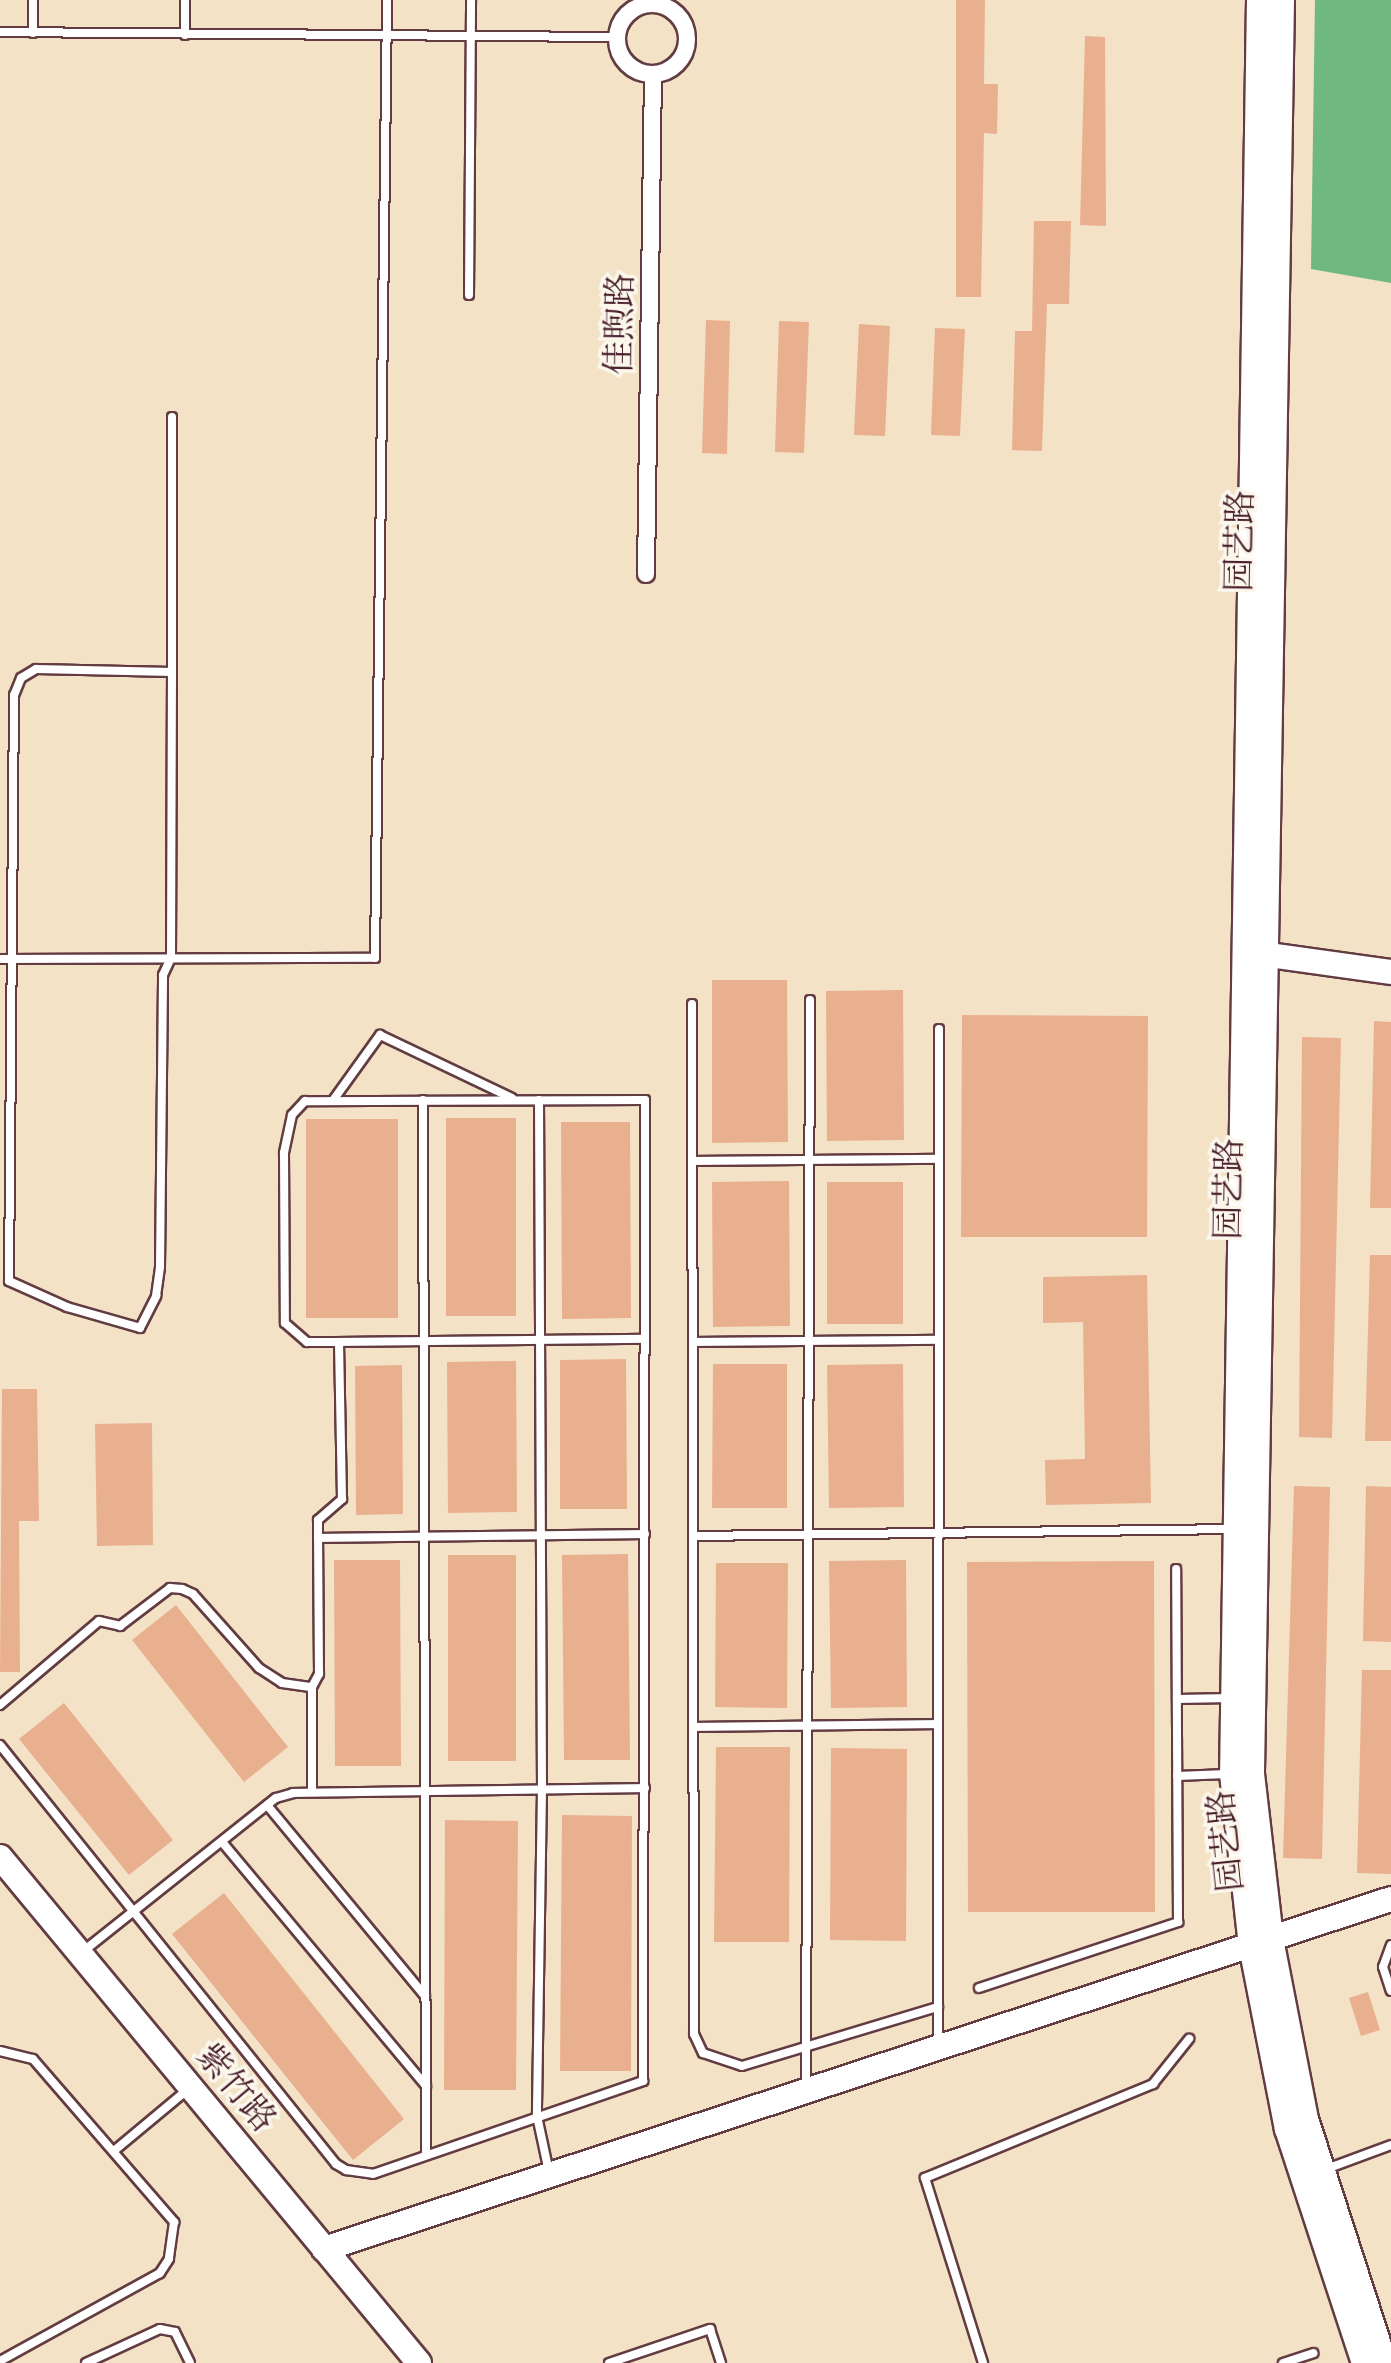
<!DOCTYPE html>
<html>
<head>
<meta charset="utf-8">
<style>
	body { margin:0 }
	#map { position:relative; width:1391px; height:2363px; overflow:hidden; background:#f3e2c6; font-family:Cardo,"Noto Serif SC",serif }
	div>[style] { position:absolute }
	[style*='--x'] { left:calc(var(--x)*1px); top:calc(var(--y)*1px); width:calc(var(--w)*1px); rotate:calc(var(--a)*1deg) }
	.forest>* { inset:0; background:#6fb880 }
	.building>* { inset:0; background:#e9b08f }
	.roads { filter:drop-shadow(2px 0 #633c42) drop-shadow(-2px 0 #633c42) drop-shadow(0 2px #633c42) drop-shadow(0 -2px #633c42) }
	.lane>* { height:8px; margin:-4px; padding:0 4px; transform-origin:4px; border-radius:4px; background:#fff }
	.street>* { height:16px; margin:-8px; padding:0 8px; transform-origin:8px; border-radius:8px; background:#fff }
	.street>.ring { margin:-8px; padding:0; box-sizing:content-box; background:none; border:16px solid #fff; border-radius:50% }
	.secondary>* { height:24px; margin:-12px; padding:0 12px; transform-origin:12px; border-radius:12px; background:#fff }
	span { translate:-50% -50%; white-space:nowrap; text-align:center; line-height:1.15; -webkit-text-stroke:7px #fbf7ec; paint-order:stroke }
	.street-label { font-size:34px; color:#4a1f2b }
</style>
</head>
<body>
<div id="map">
	<div class="forest">
		<div style="clip-path:polygon(1315px 0,1391px 0,1391px 283px,1311px 269px)"></div>
	</div>
	<div class="building">
		<div style="clip-path:polygon(956px 0,985px 0,984px 84px,998px 84px,997px 134px,984px 133px,981px 297px,956px 297px)"></div>
		<div style="clip-path:polygon(1085px 36px,1105px 37px,1106px 226px,1080px 225px)"></div>
		<div style="clip-path:polygon(1034px 221px,1071px 221px,1069px 304px,1047px 304px,1042px 451px,1012px 450px,1015px 331px,1032px 331px)"></div>
		<div style="clip-path:polygon(706px 320px,730px 321px,727px 454px,702px 453px)"></div>
		<div style="clip-path:polygon(779px 321px,809px 322px,804px 453px,775px 452px)"></div>
		<div style="clip-path:polygon(859px 324px,890px 326px,885px 436px,854px 435px)"></div>
		<div style="clip-path:polygon(935px 328px,965px 329px,960px 436px,931px 435px)"></div>
		<div style="clip-path:polygon(712px 980px,787px 980px,788px 1142px,712px 1143px)"></div>
		<div style="clip-path:polygon(903px 990px,904px 1140px,827px 1141px,826px 991px)"></div>
		<div style="clip-path:polygon(962px 1015px,1148px 1016px,1147px 1237px,961px 1237px)"></div>
		<div style="clip-path:polygon(1374px 1021px,1391px 1022px,1391px 1208px,1370px 1208px)"></div>
		<div style="clip-path:polygon(1302px 1037px,1341px 1038px,1332px 1438px,1299px 1437px)"></div>
		<div style="clip-path:polygon(446px 1118px,516px 1118px,516px 1316px,446px 1316px)"></div>
		<div style="clip-path:polygon(306px 1119px,398px 1119px,398px 1318px,306px 1318px)"></div>
		<div style="clip-path:polygon(561px 1122px,630px 1122px,631px 1318px,562px 1319px)"></div>
		<div style="clip-path:polygon(789px 1181px,790px 1326px,713px 1327px,712px 1182px)"></div>
		<div style="clip-path:polygon(827px 1182px,903px 1182px,903px 1324px,827px 1324px)"></div>
		<div style="clip-path:polygon(1370px 1255px,1391px 1255px,1391px 1441px,1365px 1441px)"></div>
		<div style="clip-path:polygon(1147px 1275px,1151px 1503px,1046px 1505px,1045px 1460px,1085px 1459px,1083px 1322px,1043px 1323px,1043px 1277px)"></div>
		<div style="clip-path:polygon(626px 1359px,627px 1509px,560px 1509px,560px 1360px)"></div>
		<div style="clip-path:polygon(516px 1361px,517px 1512px,448px 1513px,447px 1362px)"></div>
		<div style="clip-path:polygon(713px 1364px,787px 1364px,787px 1508px,712px 1508px)"></div>
		<div style="clip-path:polygon(903px 1364px,904px 1507px,829px 1508px,827px 1365px)"></div>
		<div style="clip-path:polygon(402px 1365px,403px 1514px,356px 1515px,355px 1366px)"></div>
		<div style="clip-path:polygon(2px 1389px,37px 1389px,39px 1521px,19px 1521px,20px 1672px,0 1672px)"></div>
		<div style="clip-path:polygon(152px 1423px,153px 1545px,97px 1546px,95px 1424px)"></div>
		<div style="clip-path:polygon(1294px 1486px,1330px 1487px,1322px 1859px,1283px 1858px)"></div>
		<div style="clip-path:polygon(1366px 1486px,1391px 1487px,1391px 1642px,1363px 1641px)"></div>
		<div style="clip-path:polygon(628px 1554px,630px 1760px,564px 1760px,562px 1555px)"></div>
		<div style="clip-path:polygon(448px 1555px,516px 1555px,516px 1761px,448px 1761px)"></div>
		<div style="clip-path:polygon(334px 1560px,400px 1560px,401px 1766px,335px 1766px)"></div>
		<div style="clip-path:polygon(906px 1560px,907px 1707px,831px 1708px,829px 1561px)"></div>
		<div style="clip-path:polygon(1154px 1561px,1155px 1912px,968px 1912px,967px 1562px)"></div>
		<div style="clip-path:polygon(716px 1563px,788px 1563px,787px 1708px,715px 1707px)"></div>
		<div style="clip-path:polygon(176px 1605px,288px 1747px,244px 1782px,132px 1640px)"></div>
		<div style="clip-path:polygon(1362px 1670px,1391px 1670px,1391px 1874px,1357px 1873px)"></div>
		<div style="clip-path:polygon(64px 1703px,173px 1840px,129px 1875px,19px 1739px)"></div>
		<div style="clip-path:polygon(716px 1747px,790px 1747px,789px 1942px,714px 1942px)"></div>
		<div style="clip-path:polygon(831px 1748px,907px 1749px,906px 1941px,830px 1940px)"></div>
		<div style="clip-path:polygon(562px 1815px,632px 1816px,631px 2071px,560px 2071px)"></div>
		<div style="clip-path:polygon(445px 1820px,518px 1821px,516px 2090px,444px 2090px)"></div>
		<div style="clip-path:polygon(224px 1893px,404px 2119px,353px 2160px,172px 1934px)"></div>
		<div style="clip-path:polygon(1368px 1992px,1380px 2030px,1361px 2036px,1349px 1998px)"></div>
	</div>
	<div class="roads">
		<div class="lane">
			<div style="--x:0;--y:32;--w:615;--a:0.47"></div>
			<div style="--x:33;--y:33;--w:33;--a:-90"></div>
			<div style="--x:185;--y:35;--w:35;--a:-90"></div>
			<div style="--x:469;--y:295;--w:295;--a:-89.6"></div>
			<div style="--x:172;--y:672;--w:136;--a:-178.7"></div>
			<div style="--x:36;--y:669;--w:17;--a:149"></div>
			<div style="--x:21;--y:678;--w:18;--a:112"></div>
			<div style="--x:14;--y:695;--w:586;--a:90.49"></div>
			<div style="--x:9;--y:1281;--w:64;--a:24.1"></div>
			<div style="--x:67;--y:1307;--w:76;--a:16"></div>
			<div style="--x:140;--y:1328;--w:36;--a:-63"></div>
			<div style="--x:156;--y:1296;--w:29;--a:-82"></div>
			<div style="--x:160;--y:1267;--w:292;--a:-89.4"></div>
			<div style="--x:163;--y:975;--w:19;--a:-65"></div>
			<div style="--x:171;--y:958;--w:286;--a:-89.8"></div>
			<div style="--x:172;--y:672;--w:255;--a:-90"></div>
			<div style="--x:0;--y:959;--w:375;--a:-0.2"></div>
			<div style="--x:375;--y:958;--w:958;--a:-89.28"></div>
			<div style="--x:692;--y:1004;--w:1030;--a:89.89"></div>
			<div style="--x:694;--y:2034;--w:21;--a:65"></div>
			<div style="--x:703;--y:2053;--w:41;--a:18.4"></div>
			<div style="--x:742;--y:2066;--w:205;--a:-16.8"></div>
			<div style="--x:334;--y:1099;--w:79;--a:-54.3"></div>
			<div style="--x:380;--y:1035;--w:146;--a:25.5"></div>
			<div style="--x:423;--y:1100;--w:1055;--a:89.84"></div>
			<div style="--x:539;--y:1100;--w:690;--a:89.75"></div>
			<div style="--x:542;--y:1790;--w:326;--a:90.9"></div>
			<div style="--x:537;--y:2116;--w:57;--a:77.9"></div>
			<div style="--x:693;--y:1161;--w:246;--a:-0.5"></div>
			<div style="--x:694;--y:1342;--w:245;--a:-0.5"></div>
			<div style="--x:695;--y:1536;--w:539;--a:-0.74"></div>
			<div style="--x:318;--y:1538;--w:18;--a:-90"></div>
			<div style="--x:318;--y:1520;--w:32;--a:-41"></div>
			<div style="--x:342;--y:1499;--w:157;--a:-91.1"></div>
			<div style="--x:339;--y:1342;--w:306;--a:-0.6"></div>
			<div style="--x:312;--y:1687;--w:15;--a:-62"></div>
			<div style="--x:319;--y:1674;--w:136;--a:-90.4"></div>
			<div style="--x:318;--y:1538;--w:327;--a:-0.7"></div>
			<div style="--x:1177;--y:1699;--w:55;--a:-1"></div>
			<div style="--x:0;--y:1705;--w:130;--a:-40.3"></div>
			<div style="--x:99;--y:1621;--w:22;--a:13"></div>
			<div style="--x:120;--y:1626;--w:63;--a:-37.2"></div>
			<div style="--x:170;--y:1588;--w:12;--a:5"></div>
			<div style="--x:182;--y:1589;--w:12;--a:24"></div>
			<div style="--x:193;--y:1594;--w:99;--a:48.3"></div>
			<div style="--x:259;--y:1668;--w:27;--a:33"></div>
			<div style="--x:282;--y:1683;--w:30;--a:8"></div>
			<div style="--x:312;--y:1687;--w:104;--a:90"></div>
			<div style="--x:694;--y:1727;--w:244;--a:-0.7"></div>
			<div style="--x:0;--y:1745;--w:537;--a:51.27"></div>
			<div style="--x:336;--y:2164;--w:12;--a:31"></div>
			<div style="--x:346;--y:2170;--w:27;--a:8"></div>
			<div style="--x:373;--y:2174;--w:286;--a:-19"></div>
			<div style="--x:643;--y:2081;--w:981;--a:-89.88"></div>
			<div style="--x:645;--y:1100;--w:340;--a:179.8"></div>
			<div style="--x:305;--y:1101;--w:19;--a:133"></div>
			<div style="--x:292;--y:1115;--w:39;--a:102"></div>
			<div style="--x:284;--y:1153;--w:170;--a:89.7"></div>
			<div style="--x:285;--y:1323;--w:29;--a:41"></div>
			<div style="--x:307;--y:1342;--w:32;--a:0"></div>
			<div style="--x:1177;--y:1776;--w:50;--a:-2.3"></div>
			<div style="--x:267;--y:1805;--w:248;--a:50.4"></div>
			<div style="--x:222;--y:1842;--w:318;--a:50.1"></div>
			<div style="--x:1391;--y:1945;--w:23;--a:110"></div>
			<div style="--x:1383;--y:1967;--w:25;--a:72"></div>
			<div style="--x:81;--y:1953;--w:249;--a:-38.5"></div>
			<div style="--x:276;--y:1798;--w:18;--a:-16"></div>
			<div style="--x:293;--y:1793;--w:352;--a:-0.8"></div>
			<div style="--x:979;--y:1988;--w:210;--a:-18.3"></div>
			<div style="--x:1178;--y:1922;--w:353;--a:-90.3"></div>
			<div style="--x:938;--y:2044;--w:1015;--a:-89.94"></div>
			<div style="--x:0;--y:2051;--w:34;--a:14"></div>
			<div style="--x:33;--y:2059;--w:216;--a:49.1"></div>
			<div style="--x:174;--y:2222;--w:37;--a:98"></div>
			<div style="--x:169;--y:2259;--w:17;--a:123"></div>
			<div style="--x:160;--y:2273;--w:183;--a:151.2"></div>
			<div style="--x:806;--y:2087;--w:1087;--a:-89.79"></div>
			<div style="--x:115;--y:2150;--w:94;--a:-39.8"></div>
			<div style="--x:1326;--y:2169;--w:69;--a:-20.3"></div>
			<div style="--x:86;--y:2363;--w:81;--a:-24.7"></div>
			<div style="--x:160;--y:2329;--w:15;--a:11"></div>
			<div style="--x:175;--y:2332;--w:34;--a:64"></div>
			<div style="--x:609;--y:2363;--w:107;--a:-18.6"></div>
			<div style="--x:710;--y:2329;--w:36;--a:72"></div>
			<div style="--x:983;--y:2363;--w:194;--a:-107.4"></div>
			<div style="--x:925;--y:2178;--w:247;--a:-22.4"></div>
			<div style="--x:1153;--y:2084;--w:58;--a:-51.3"></div>
			<div style="--x:1283;--y:2363;--w:32;--a:-18"></div>
		</div>
		<div class="street">
			<div class="ring" style="left:617px;top:4px;width:54px;height:54px"></div>
			<div style="--x:646;--y:574;--w:498;--a:-89.2"></div>
		</div>
		<div class="secondary">
			<div style="--x:1259;--y:0;--w:1774;--a:90.87"></div>
			<div style="--x:1232;--y:1774;--w:173;--a:83.7"></div>
			<div style="--x:1251;--y:1946;--w:187;--a:78.9"></div>
			<div style="--x:1287;--y:2129;--w:246;--a:71.8"></div>
			<div style="--x:1282;--y:0;--w:1774;--a:90.97"></div>
			<div style="--x:1252;--y:1774;--w:166;--a:83.4"></div>
			<div style="--x:1271;--y:1939;--w:183;--a:79"></div>
			<div style="--x:1306;--y:2119;--w:256;--a:72.1"></div>
			<div style="--x:1255;--y:953;--w:137;--a:8"></div>
			<div style="--x:0;--y:1857;--w:657;--a:50.37"></div>
			<div style="--x:324;--y:2249;--w:1123;--a:-18.16"></div>
		</div>
	</div>
	<div class="street-label">
		<span style="left:620px;top:324px;rotate:-89deg">佳煦路</span>
		<span style="left:1240px;top:541px;rotate:-89deg">园艺路</span>
		<span style="left:1229px;top:1189px;rotate:-89deg">园艺路</span>
		<span style="left:1226px;top:1841px;rotate:-96deg">园艺路</span>
		<span style="left:236px;top:2088px;rotate:50deg">紫竹路</span>
	</div>
</div>
</body>
</html>
